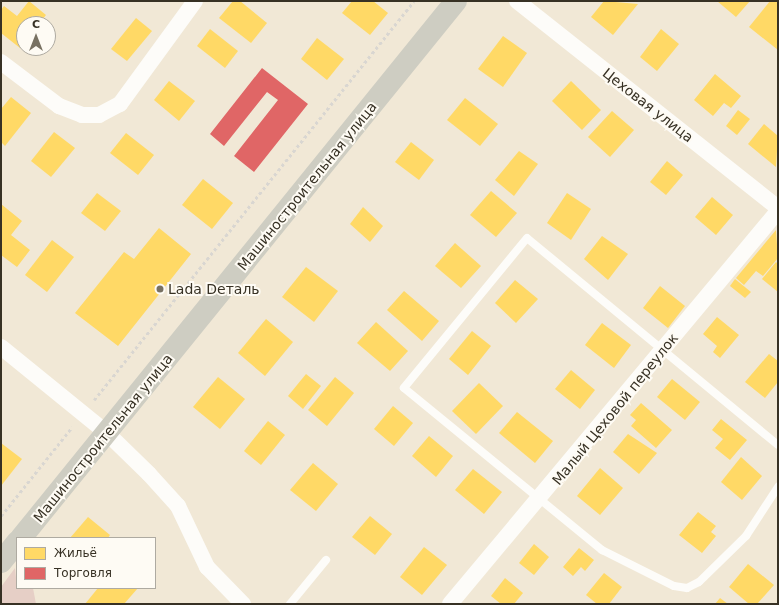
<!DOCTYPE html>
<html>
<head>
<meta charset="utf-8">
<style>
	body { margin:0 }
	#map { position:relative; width:779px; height:605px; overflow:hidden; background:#f1e8d6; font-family:"DejaVu Sans",sans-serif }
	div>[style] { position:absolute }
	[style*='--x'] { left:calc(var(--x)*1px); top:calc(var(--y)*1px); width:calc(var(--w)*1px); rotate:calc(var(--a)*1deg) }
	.green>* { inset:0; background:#e6cfc6 }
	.homes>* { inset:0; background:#ffd966 }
	.shops>* { inset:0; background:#e06666 }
	.path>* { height:2.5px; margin-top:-1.25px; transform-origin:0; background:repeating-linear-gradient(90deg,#d9d6d1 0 3px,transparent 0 6px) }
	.service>* { height:8px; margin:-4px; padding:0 4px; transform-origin:4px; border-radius:4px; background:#fdfcf9 }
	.minor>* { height:16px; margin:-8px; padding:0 8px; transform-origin:8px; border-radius:8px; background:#fdfcf9 }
	.primary>* { height:22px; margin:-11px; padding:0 11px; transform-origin:11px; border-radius:11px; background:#cecdc2 }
	.dots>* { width:11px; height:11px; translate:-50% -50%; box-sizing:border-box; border:2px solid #fefbf4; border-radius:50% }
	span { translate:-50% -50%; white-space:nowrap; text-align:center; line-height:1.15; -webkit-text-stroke:4px #fefbf4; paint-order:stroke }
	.street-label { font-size:14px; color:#373124 }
	.poi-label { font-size:14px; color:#373124 }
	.left { translate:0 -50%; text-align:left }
	.frame { position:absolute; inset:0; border:2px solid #373124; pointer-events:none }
	.legend { position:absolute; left:16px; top:537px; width:140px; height:52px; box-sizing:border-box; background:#fefbf4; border:1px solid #aeaaa1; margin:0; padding:5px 7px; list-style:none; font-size:12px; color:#373124 }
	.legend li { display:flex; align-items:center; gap:8px; height:20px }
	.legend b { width:20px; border:1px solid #aeaaa1 }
	.north { position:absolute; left:16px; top:16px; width:40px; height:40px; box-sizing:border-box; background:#fefbf4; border:1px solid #aeaaa1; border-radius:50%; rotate:0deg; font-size:11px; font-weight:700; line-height:16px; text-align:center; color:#373124 }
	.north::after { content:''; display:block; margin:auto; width:14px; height:18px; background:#787162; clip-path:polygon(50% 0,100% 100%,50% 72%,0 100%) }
</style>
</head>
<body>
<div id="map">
	<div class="green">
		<div style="clip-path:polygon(15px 568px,17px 588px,33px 588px,36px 604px,1px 604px,1px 587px)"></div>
	</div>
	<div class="homes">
		<div style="clip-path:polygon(29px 1px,46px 15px,39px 24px,24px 24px,24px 43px,20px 48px,1px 33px,1px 10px,4px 6px,17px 16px)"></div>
		<div style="clip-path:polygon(233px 1px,240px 1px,267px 23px,251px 43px,219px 18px)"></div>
		<div style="clip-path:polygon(352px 1px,373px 1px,388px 13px,370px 35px,342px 13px)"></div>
		<div style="clip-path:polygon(604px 1px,638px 4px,613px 35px,591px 17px)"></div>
		<div style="clip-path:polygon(717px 1px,750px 1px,736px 17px)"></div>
		<div style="clip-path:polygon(770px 1px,778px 1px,778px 50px,749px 27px)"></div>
		<div style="clip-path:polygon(136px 18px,152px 31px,127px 61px,111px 49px)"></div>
		<div style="clip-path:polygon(210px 29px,238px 51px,225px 68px,197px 46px)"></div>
		<div style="clip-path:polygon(661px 29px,679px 44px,657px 71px,640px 57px)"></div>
		<div style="clip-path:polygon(503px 36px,527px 53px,503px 87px,478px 69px)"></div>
		<div style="clip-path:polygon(317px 38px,344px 59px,327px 80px,301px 59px)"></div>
		<div style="clip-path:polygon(715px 74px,741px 96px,731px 108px,724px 103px,713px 116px,694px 100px)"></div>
		<div style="clip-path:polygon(169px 81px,195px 101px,179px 121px,154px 100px)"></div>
		<div style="clip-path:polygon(571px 81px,601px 110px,582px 130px,552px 101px)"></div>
		<div style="clip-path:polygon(11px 97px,31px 113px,5px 146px,1px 142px,1px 109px)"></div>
		<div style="clip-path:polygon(465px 98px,498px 124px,480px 146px,447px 120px)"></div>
		<div style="clip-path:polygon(738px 110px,750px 119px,737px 135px,726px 126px)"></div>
		<div style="clip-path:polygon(612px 111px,634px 130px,610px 157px,588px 137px)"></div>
		<div style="clip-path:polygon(764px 124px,778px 136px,776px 167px,748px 144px)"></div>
		<div style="clip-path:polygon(54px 132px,75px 148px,51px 177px,31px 161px)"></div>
		<div style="clip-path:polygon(126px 133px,154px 155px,138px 175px,110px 153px)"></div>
		<div style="clip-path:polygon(411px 142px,434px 160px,419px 180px,395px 162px)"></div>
		<div style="clip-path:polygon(519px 151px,538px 164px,514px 196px,495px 180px)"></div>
		<div style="clip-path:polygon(667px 161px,683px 175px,666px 195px,650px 182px)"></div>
		<div style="clip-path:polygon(203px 179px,233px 203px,212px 229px,182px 205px)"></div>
		<div style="clip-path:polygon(491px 191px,517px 213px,496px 237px,470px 215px)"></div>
		<div style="clip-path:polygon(97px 193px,121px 211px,105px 231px,81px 213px)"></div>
		<div style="clip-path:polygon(567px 193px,591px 209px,571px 240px,547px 223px)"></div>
		<div style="clip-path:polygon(712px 197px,733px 215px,716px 235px,695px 217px)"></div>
		<div style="clip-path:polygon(1px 204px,22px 221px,11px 235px,30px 250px,17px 267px,1px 255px)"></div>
		<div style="clip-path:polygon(363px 207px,383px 226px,370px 242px,350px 224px)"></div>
		<div style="clip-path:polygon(159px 228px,191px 254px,118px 346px,75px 313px,124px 252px,134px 259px)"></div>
		<div style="clip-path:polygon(776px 230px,778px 258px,763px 276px,756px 271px,744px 285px,736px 278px)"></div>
		<div style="clip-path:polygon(602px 236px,628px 254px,608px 280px,584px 259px)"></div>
		<div style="clip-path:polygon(52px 240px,74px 257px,47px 292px,25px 275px)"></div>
		<div style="clip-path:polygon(455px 243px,481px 266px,461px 288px,435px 266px)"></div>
		<div style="clip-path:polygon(776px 262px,778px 264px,778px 292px,762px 279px)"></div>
		<div style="clip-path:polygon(306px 267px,338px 291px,314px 322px,282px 297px)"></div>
		<div style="clip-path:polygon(735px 279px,751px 292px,745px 298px,730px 286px)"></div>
		<div style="clip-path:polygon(515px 280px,538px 299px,516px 323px,495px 303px)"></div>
		<div style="clip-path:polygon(660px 286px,685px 306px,668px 328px,643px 308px)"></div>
		<div style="clip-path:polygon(404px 291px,439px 321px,422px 341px,387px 310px)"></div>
		<div style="clip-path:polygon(717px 317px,739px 335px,720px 358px,713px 352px,717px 346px,703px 334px)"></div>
		<div style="clip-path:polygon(266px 319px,293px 342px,265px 376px,238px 353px)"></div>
		<div style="clip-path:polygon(376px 322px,408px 351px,390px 371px,357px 343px)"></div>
		<div style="clip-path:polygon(602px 323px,631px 345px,614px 368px,585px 345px)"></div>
		<div style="clip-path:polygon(472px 331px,491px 346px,468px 375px,449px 359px)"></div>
		<div style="clip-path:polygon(769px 354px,778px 361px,778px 382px,765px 398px,745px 382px)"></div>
		<div style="clip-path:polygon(571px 370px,595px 390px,580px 409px,555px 389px)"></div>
		<div style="clip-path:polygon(306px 374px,321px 386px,303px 409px,288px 396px)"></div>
		<div style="clip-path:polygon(218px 377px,245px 399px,220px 429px,193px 407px)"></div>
		<div style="clip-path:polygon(335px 377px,354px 393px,327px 426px,308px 410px)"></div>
		<div style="clip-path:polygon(672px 379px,700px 402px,685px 420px,657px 397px)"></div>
		<div style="clip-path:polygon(479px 383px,503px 406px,476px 434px,452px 411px)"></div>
		<div style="clip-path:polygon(641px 403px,672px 430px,656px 448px,631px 426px,636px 420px,630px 415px)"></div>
		<div style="clip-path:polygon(393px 406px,413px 423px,394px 446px,374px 429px)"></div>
		<div style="clip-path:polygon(517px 412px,553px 441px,535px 463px,499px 433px)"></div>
		<div style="clip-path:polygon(721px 419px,747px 440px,730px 460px,715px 448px,723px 439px,712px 430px)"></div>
		<div style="clip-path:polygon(268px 421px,285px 435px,261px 465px,244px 451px)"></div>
		<div style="clip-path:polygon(628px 434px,657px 453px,639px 474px,613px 452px)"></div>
		<div style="clip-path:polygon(429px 436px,453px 456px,436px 477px,412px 456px)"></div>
		<div style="clip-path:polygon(1px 443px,22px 459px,1px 486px)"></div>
		<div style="clip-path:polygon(741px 457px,762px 476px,742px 500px,721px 482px)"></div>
		<div style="clip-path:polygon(313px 463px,338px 484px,316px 511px,290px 490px)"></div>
		<div style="clip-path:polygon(600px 468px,623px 488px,600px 515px,577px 496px)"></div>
		<div style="clip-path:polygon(473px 469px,502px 492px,484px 514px,455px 490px)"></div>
		<div style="clip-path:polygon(698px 512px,716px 526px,711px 532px,716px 536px,702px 553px,679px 535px)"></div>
		<div style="clip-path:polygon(370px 516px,392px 534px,375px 555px,352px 537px)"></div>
		<div style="clip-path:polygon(88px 517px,110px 535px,108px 538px,70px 538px)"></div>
		<div style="clip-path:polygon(534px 544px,549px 557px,534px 575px,519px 563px)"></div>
		<div style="clip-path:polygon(424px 547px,447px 565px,422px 595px,400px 577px)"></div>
		<div style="clip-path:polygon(579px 548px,594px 560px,585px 571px,581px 567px,573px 576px,563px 567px)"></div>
		<div style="clip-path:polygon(748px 564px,774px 585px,757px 604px,749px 604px,729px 587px)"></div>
		<div style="clip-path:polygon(604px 573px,622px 587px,609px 604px,597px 604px,586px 595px)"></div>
		<div style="clip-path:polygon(505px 578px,523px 593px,514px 604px,501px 604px,491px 596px)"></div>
		<div style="clip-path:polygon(98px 588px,138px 588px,124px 604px,85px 604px)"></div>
		<div style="clip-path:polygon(720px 598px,728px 604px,715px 604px)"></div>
	</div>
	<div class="shops">
		<div style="clip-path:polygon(262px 68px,308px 104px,254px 172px,234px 156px,278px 100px,267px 92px,224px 146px,210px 134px)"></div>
	</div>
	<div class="path">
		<div style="--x:94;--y:400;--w:511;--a:-51.27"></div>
		<div style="--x:1;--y:516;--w:114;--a:-51.4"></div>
	</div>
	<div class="service">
		<div style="--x:778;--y:445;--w:325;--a:-140.5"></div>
		<div style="--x:527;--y:238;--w:194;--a:129.4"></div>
		<div style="--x:404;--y:388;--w:256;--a:39.3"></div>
		<div style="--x:602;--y:550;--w:80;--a:26.6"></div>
		<div style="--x:674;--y:586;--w:13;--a:9"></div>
		<div style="--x:687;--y:588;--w:13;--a:-27"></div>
		<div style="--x:699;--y:582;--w:66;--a:-44.4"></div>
		<div style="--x:746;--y:536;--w:59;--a:-56.9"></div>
		<div style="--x:290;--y:604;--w:57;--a:-50.7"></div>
	</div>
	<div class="minor">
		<div style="--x:517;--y:1;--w:333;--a:38.4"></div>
		<div style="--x:1;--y:62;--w:73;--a:37.2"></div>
		<div style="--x:59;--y:106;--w:25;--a:21"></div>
		<div style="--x:82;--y:115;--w:17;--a:0"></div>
		<div style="--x:99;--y:115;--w:24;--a:-28"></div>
		<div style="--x:120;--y:104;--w:127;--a:-53.9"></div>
		<div style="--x:1;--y:347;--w:138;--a:39.1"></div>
		<div style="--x:108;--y:434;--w:57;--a:44.3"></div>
		<div style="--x:149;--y:474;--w:43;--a:47.8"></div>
		<div style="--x:178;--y:506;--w:68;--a:64.6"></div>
		<div style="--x:207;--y:567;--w:52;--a:45.8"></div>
		<div style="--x:450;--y:604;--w:512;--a:-50.15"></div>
	</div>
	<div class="primary">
		<div style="--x:21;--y:538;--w:691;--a:-50.99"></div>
		<div style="--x:1;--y:562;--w:26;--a:-51"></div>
	</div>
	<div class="dots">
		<div style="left:160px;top:289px;background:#787162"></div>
	</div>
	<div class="street-label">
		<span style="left:648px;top:105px;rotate:38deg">Цеховая улица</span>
		<span style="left:307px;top:186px;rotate:-51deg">Машиностроительная улица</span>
		<span style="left:615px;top:409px;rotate:-51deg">Малый Цеховой переулок</span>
		<span style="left:103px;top:438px;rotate:-51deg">Машиностроительная улица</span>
	</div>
	<div class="poi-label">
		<span class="left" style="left:168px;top:289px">Lada Dеталь</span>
	</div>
	<div class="frame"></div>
	<ul class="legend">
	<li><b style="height:11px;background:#ffd966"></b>Жильё</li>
	<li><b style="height:11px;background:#e06666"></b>Торговля</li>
	</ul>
	<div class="north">С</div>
</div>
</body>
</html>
